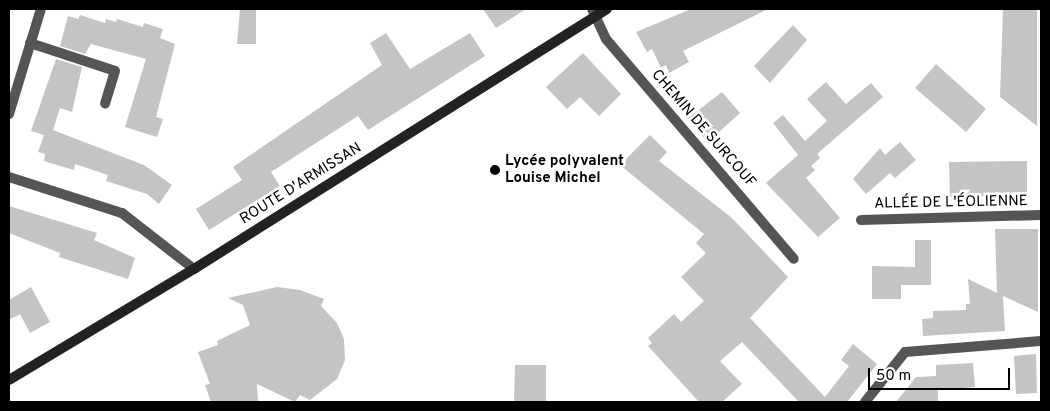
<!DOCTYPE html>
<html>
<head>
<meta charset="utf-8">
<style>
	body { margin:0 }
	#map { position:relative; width:1050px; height:411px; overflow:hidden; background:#fff; font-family:Overpass,sans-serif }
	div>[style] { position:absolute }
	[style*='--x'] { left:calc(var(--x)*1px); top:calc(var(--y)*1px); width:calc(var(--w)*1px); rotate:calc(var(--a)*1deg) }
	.building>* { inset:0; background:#c4c4c4 }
	.street>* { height:10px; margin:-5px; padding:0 5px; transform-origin:5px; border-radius:5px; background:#555 }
	.secondary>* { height:10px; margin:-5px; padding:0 5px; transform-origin:5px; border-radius:5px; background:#222 }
	.dots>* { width:14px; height:14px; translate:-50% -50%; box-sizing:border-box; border:2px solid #fff; border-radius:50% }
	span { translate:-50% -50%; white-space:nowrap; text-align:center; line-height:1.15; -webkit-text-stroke:5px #fff; paint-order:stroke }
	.street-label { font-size:15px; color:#000 }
	.poi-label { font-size:15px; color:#000; font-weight:700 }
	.left { translate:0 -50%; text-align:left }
	.frame { position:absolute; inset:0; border:10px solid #000; pointer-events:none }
	.scale { position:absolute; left:868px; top:368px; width:142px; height:22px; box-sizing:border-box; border:2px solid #000; border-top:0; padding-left:6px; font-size:15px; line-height:18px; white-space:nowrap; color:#000; -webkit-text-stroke:4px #fff; paint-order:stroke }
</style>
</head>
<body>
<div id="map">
	<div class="building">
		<div style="clip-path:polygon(240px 9px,256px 9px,256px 44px,237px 44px)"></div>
		<div style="clip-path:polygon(483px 9px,526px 9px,496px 28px)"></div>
		<div style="clip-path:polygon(691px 9px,768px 9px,683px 51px,689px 62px,669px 73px,666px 65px,661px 68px,652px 49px,647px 52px,636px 32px)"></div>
		<div style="clip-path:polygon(1003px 9px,1037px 9px,1037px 126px,1000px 97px)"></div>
		<div style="clip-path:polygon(80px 15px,105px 23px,106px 19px,116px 22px,117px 19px,143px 27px,144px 23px,163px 29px,160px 38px,175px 44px,156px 117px,163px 119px,157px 137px,125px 127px,146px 59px,91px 44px,85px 54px,60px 46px,68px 16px,78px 19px)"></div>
		<div style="clip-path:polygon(793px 25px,807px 40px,770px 83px,754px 66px)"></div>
		<div style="clip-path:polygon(386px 33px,410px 69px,470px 33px,485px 56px,368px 130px,358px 116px,271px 172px,280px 186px,209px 230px,196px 209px,242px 180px,233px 167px,382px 65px,370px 43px)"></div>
		<div style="clip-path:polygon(583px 53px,621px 94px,599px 116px,580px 97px,567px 109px,546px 87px)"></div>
		<div style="clip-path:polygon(56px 59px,82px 67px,72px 112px,60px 108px,53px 130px,144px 165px,172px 185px,159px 204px,147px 194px,106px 181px,108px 175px,75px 164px,74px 170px,44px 161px,45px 154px,38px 152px,44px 135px,31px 131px)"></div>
		<div style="clip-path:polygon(936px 64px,986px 109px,966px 132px,915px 88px)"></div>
		<div style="clip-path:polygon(826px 82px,846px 104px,871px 83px,883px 97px,817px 154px,820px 158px,811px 166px,815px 170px,806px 178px,840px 218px,818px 237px,766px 183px,798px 155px,773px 123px,783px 115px,805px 141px,827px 121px,807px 99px)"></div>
		<div style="clip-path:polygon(722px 92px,740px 113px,708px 142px,687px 119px)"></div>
		<div style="clip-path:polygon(650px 135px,667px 152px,659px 161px,732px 218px,788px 277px,750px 318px,825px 397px,849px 366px,841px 360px,853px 344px,877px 364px,847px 402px,799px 402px,742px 342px,720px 361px,742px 384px,722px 402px,699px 402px,648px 346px,652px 343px,648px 338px,674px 314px,681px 322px,704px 301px,681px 277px,706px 253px,696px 243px,704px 234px,620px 165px)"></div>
		<div style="clip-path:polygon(900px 142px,916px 160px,895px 178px,890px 173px,866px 194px,853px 179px,880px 148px,885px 155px)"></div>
		<div style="clip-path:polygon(1027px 161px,1027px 195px,950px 197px,949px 162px)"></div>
		<div style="clip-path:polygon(9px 206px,97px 233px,94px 240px,135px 258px,128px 279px,59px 257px,60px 253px,9px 233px)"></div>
		<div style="clip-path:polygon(995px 229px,1038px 229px,1038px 312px,1003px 296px,1005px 331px,923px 336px,922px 319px,933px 318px,933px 311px,966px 310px,966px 304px,970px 304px,968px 279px,997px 293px)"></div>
		<div style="clip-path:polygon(915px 240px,931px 240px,931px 285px,901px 285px,901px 299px,872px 299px,872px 266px,915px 267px)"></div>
		<div style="clip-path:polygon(31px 287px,50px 322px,30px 333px,20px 314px,9px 320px,9px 300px)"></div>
		<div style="clip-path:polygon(277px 287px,300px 290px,324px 299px,321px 306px,337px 323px,344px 339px,345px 360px,337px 379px,310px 400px,300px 395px,295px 402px,257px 384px,258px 402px,211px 402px,205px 385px,210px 384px,198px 352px,218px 345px,217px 341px,250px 325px,243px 305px,228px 298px)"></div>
		<div style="clip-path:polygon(1036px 354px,1037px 393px,1016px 394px,1014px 356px)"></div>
		<div style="clip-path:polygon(973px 363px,975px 387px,938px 390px,938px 402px,896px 402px,916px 377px,936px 376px,936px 365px)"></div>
		<div style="clip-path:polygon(515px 365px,546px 365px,546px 402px,514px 402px)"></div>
	</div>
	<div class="street">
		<div style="--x:592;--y:9;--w:33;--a:65"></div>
		<div style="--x:606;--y:39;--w:289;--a:49.5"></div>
		<div style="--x:30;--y:43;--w:89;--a:18.2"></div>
		<div style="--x:115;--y:71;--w:34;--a:107"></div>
		<div style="--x:9;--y:114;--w:110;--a:-73.1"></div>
		<div style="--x:9;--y:177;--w:119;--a:17.7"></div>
		<div style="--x:122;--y:213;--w:91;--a:37.9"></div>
		<div style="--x:861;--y:220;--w:180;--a:-1.6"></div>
		<div style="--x:865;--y:402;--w:64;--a:-51.3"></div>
		<div style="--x:905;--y:352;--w:136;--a:-4.6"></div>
	</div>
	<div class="secondary">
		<div style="--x:9;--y:380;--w:216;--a:-31"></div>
		<div style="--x:194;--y:269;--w:488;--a:-32.2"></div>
	</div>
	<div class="dots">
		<div style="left:495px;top:170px;background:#000"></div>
	</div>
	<div class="street-label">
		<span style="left:703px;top:129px;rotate:49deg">CHEMIN DE SURCOUF</span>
		<span style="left:301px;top:184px;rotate:-32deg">ROUTE D'ARMISSAN</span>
		<span style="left:951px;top:203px;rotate:-1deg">ALLÉE DE L'ÉOLIENNE</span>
	</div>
	<div class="poi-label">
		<span class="left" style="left:505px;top:170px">Lycée polyvalent<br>Louise Michel</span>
	</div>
	<div class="frame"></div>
	<div class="scale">50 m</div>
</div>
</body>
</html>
